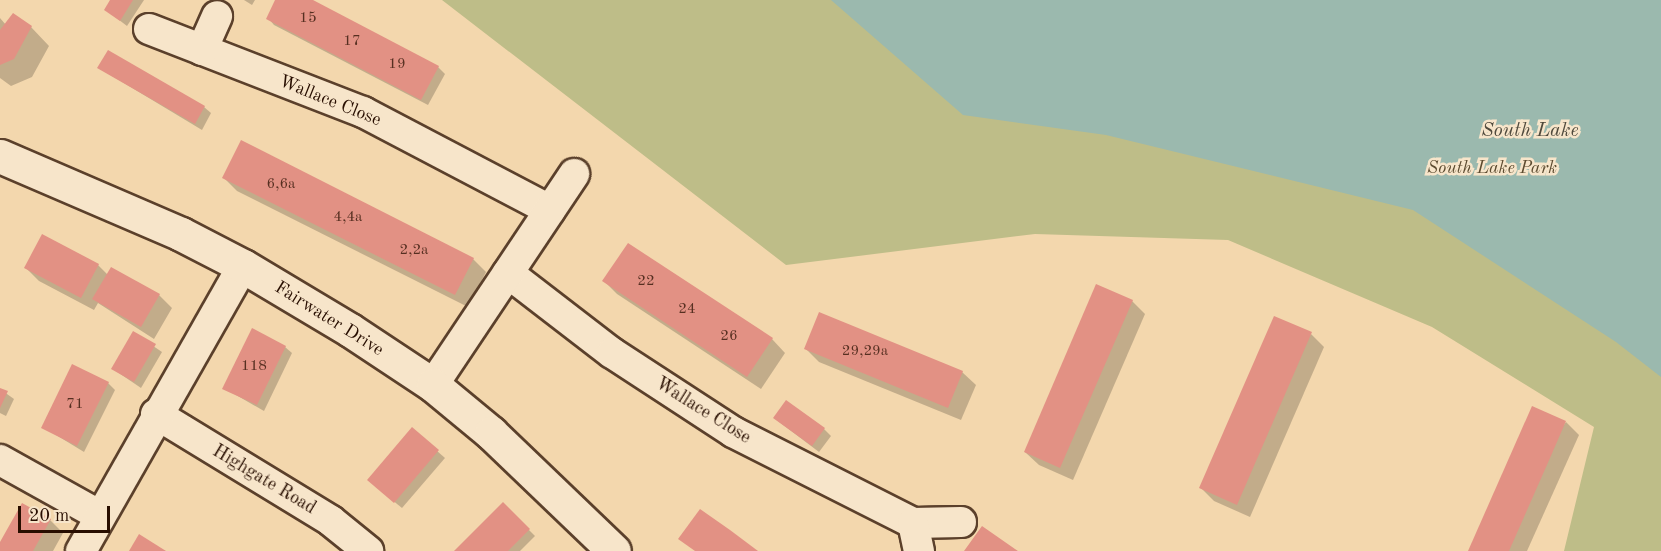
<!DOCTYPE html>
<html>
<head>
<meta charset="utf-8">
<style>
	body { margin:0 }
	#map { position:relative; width:1661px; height:551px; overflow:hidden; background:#f3d7ad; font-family:"Old Standard TT",serif }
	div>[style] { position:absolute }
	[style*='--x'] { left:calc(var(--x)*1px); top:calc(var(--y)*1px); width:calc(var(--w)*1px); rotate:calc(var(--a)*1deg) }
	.green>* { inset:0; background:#bebd88 }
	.water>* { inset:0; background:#9bb9ae }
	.shadow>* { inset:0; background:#0003 }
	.building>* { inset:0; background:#e29184 }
	.roads { filter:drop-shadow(2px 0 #5b402b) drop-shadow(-2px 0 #5b402b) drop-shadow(0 2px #5b402b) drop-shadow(0 -2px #5b402b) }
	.minor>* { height:30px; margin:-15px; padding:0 15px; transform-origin:15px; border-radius:15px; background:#f7e5ca }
	.tertiary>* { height:33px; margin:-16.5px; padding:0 16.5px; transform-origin:16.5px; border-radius:16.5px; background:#f7e5ca }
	span { translate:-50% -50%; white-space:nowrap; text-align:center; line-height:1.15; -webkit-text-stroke:5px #f7e5ca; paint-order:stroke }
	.number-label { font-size:15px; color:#562f21 }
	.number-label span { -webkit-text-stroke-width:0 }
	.street-label { font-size:18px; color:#280e00 }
	.park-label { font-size:18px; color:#5c4b30; font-style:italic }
	.water-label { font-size:20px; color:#504a3d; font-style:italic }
	.scale { position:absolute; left:18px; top:506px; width:92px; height:27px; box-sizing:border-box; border:3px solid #280e00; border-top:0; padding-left:8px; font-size:18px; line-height:21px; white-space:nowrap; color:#280e00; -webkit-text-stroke:4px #f7e5ca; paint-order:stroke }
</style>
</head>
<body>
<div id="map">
	<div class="green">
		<div style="clip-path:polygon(442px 0,1661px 0,1661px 551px,1564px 551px,1594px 427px,1432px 327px,1228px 240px,1035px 234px,786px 265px)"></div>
	</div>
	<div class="water">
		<div style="clip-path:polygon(831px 0,1661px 0,1661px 377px,1616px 342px,1413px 210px,1106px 135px,963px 115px)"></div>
	</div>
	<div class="shadow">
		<div style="clip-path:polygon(112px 0,144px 0,127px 26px,106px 10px)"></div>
		<div style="clip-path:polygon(244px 0,255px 0,252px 5px)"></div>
		<div style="clip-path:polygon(277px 0,310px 0,438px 67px,445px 74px,428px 105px,274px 25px,268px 18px)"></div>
		<div style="clip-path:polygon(0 18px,6px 25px,31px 27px,49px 46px,32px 77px,11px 86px,0 78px)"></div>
		<div style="clip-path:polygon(99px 68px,204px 107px,211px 113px,202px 130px)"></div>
		<div style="clip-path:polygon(224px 178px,473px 259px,486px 272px,468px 307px,237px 191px)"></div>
		<div style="clip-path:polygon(98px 265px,108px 275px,159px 295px,172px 308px,154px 339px,98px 303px,94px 310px,39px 281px,26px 268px)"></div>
		<div style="clip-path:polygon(604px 281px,772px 339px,785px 353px,761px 389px,617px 294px)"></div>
		<div style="clip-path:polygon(1132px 301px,1145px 314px,1073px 480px,1039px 465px,1025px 452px)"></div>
		<div style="clip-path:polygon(134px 333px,162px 352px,141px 388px,113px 369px)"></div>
		<div style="clip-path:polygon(1311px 334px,1324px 347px,1250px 517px,1214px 501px,1201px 488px)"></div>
		<div style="clip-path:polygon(285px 347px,292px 353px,264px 411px,224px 388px)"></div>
		<div style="clip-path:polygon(805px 348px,962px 372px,976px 385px,961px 420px,819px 362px)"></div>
		<div style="clip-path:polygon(108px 383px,115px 390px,84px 452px,43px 427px)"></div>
		<div style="clip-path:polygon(0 389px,14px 399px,6px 416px,0 413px)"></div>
		<div style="clip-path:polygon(774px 418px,824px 429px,831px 436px,819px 452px)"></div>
		<div style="clip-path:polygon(1566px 422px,1579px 435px,1527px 551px,1469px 551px)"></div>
		<div style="clip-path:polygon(412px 429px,445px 458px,402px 508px,375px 486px)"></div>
		<div style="clip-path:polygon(503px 504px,535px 536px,520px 551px,456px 551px)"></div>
		<div style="clip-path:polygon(50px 520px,63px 533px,53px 551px,0 551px,0 546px)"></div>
	</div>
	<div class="building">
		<div style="clip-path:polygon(110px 0,133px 0,120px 21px,104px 10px)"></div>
		<div style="clip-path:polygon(275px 0,313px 0,439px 66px,421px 100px,266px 19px)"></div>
		<div style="clip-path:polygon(13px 13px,32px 26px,14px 59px,0 65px,0 30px)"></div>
		<div style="clip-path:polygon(108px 50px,205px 106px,195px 124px,97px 68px)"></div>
		<div style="clip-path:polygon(241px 140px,474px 258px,455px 295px,222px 178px)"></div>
		<div style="clip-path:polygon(42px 234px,99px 264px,81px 298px,24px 268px)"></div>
		<div style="clip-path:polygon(628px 243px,773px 338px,747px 377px,602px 281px)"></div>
		<div style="clip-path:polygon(111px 267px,160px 294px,141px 327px,92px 299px)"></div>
		<div style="clip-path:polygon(1096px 284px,1133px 300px,1060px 468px,1024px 452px)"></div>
		<div style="clip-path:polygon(819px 312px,963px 371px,948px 408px,804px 349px)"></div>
		<div style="clip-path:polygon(1274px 316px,1312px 332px,1237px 505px,1199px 488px)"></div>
		<div style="clip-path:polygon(252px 328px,286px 346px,257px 405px,222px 389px)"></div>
		<div style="clip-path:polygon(133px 331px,156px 344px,134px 382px,111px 369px)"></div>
		<div style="clip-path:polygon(72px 364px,109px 382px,77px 446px,41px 428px)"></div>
		<div style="clip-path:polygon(0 388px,8px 391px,0 408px)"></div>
		<div style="clip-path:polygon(786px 400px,825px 428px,812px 446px,773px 418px)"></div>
		<div style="clip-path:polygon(1532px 406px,1566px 421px,1550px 458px,1509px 551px,1468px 551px)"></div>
		<div style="clip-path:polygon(412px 427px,439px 450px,394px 503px,367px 480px)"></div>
		<div style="clip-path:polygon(503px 502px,530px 529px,508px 551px,454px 551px)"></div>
		<div style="clip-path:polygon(22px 503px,51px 519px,33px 551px,0 551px,0 542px)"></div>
		<div style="clip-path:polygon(700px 509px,730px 530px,758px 551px,695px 551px,678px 539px)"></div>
		<div style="clip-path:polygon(982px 526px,1015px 549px,1018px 551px,964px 551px)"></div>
		<div style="clip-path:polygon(139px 534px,166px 551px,129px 551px)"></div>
	</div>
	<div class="roads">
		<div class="minor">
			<div style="--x:149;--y:29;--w:230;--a:21.2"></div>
			<div style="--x:363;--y:112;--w:211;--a:27.7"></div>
			<div style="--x:202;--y:50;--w:37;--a:-66"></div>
			<div style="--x:508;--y:273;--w:131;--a:37.6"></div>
			<div style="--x:612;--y:353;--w:145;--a:33.1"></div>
			<div style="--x:733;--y:432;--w:202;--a:26.8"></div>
			<div style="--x:913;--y:523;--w:48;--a:-1.2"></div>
			<div style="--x:433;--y:385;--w:254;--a:-56.2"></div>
			<div style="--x:156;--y:414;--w:205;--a:31.4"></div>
			<div style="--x:331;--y:521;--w:48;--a:39"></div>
			<div style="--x:0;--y:460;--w:113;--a:29.1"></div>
			<div style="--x:913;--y:523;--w:29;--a:78"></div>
			<div style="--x:81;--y:551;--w:328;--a:-60.4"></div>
		</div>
		<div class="tertiary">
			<div style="--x:0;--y:156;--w:197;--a:23.3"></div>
			<div style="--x:181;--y:234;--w:70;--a:27.3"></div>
			<div style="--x:243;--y:266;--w:125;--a:30.9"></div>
			<div style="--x:350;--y:330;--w:100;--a:33.5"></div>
			<div style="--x:433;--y:385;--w:75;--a:39.6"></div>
			<div style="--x:491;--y:433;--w:170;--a:43.8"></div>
		</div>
	</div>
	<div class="number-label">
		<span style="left:308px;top:19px">15</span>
		<span style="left:352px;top:42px">17</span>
		<span style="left:397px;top:65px">19</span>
		<span style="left:281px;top:185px">6,6a</span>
		<span style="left:348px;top:218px">4,4a</span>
		<span style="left:414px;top:251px">2,2a</span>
		<span style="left:646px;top:282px">22</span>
		<span style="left:687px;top:310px">24</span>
		<span style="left:729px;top:337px">26</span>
		<span style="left:865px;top:352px">29,29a</span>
		<span style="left:254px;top:367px">118</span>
		<span style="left:75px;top:405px">71</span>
	</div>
	<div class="street-label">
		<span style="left:330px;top:101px;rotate:22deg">Wallace Close</span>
		<span style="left:329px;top:319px;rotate:32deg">Fairwater Drive</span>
		<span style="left:703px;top:411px;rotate:32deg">Wallace Close</span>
		<span style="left:264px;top:480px;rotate:31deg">Highgate Road</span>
	</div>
	<div class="park-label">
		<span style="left:1492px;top:168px">South Lake Park</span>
	</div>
	<div class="water-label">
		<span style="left:1530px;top:131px">South Lake</span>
	</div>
	<div class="scale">20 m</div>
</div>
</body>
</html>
